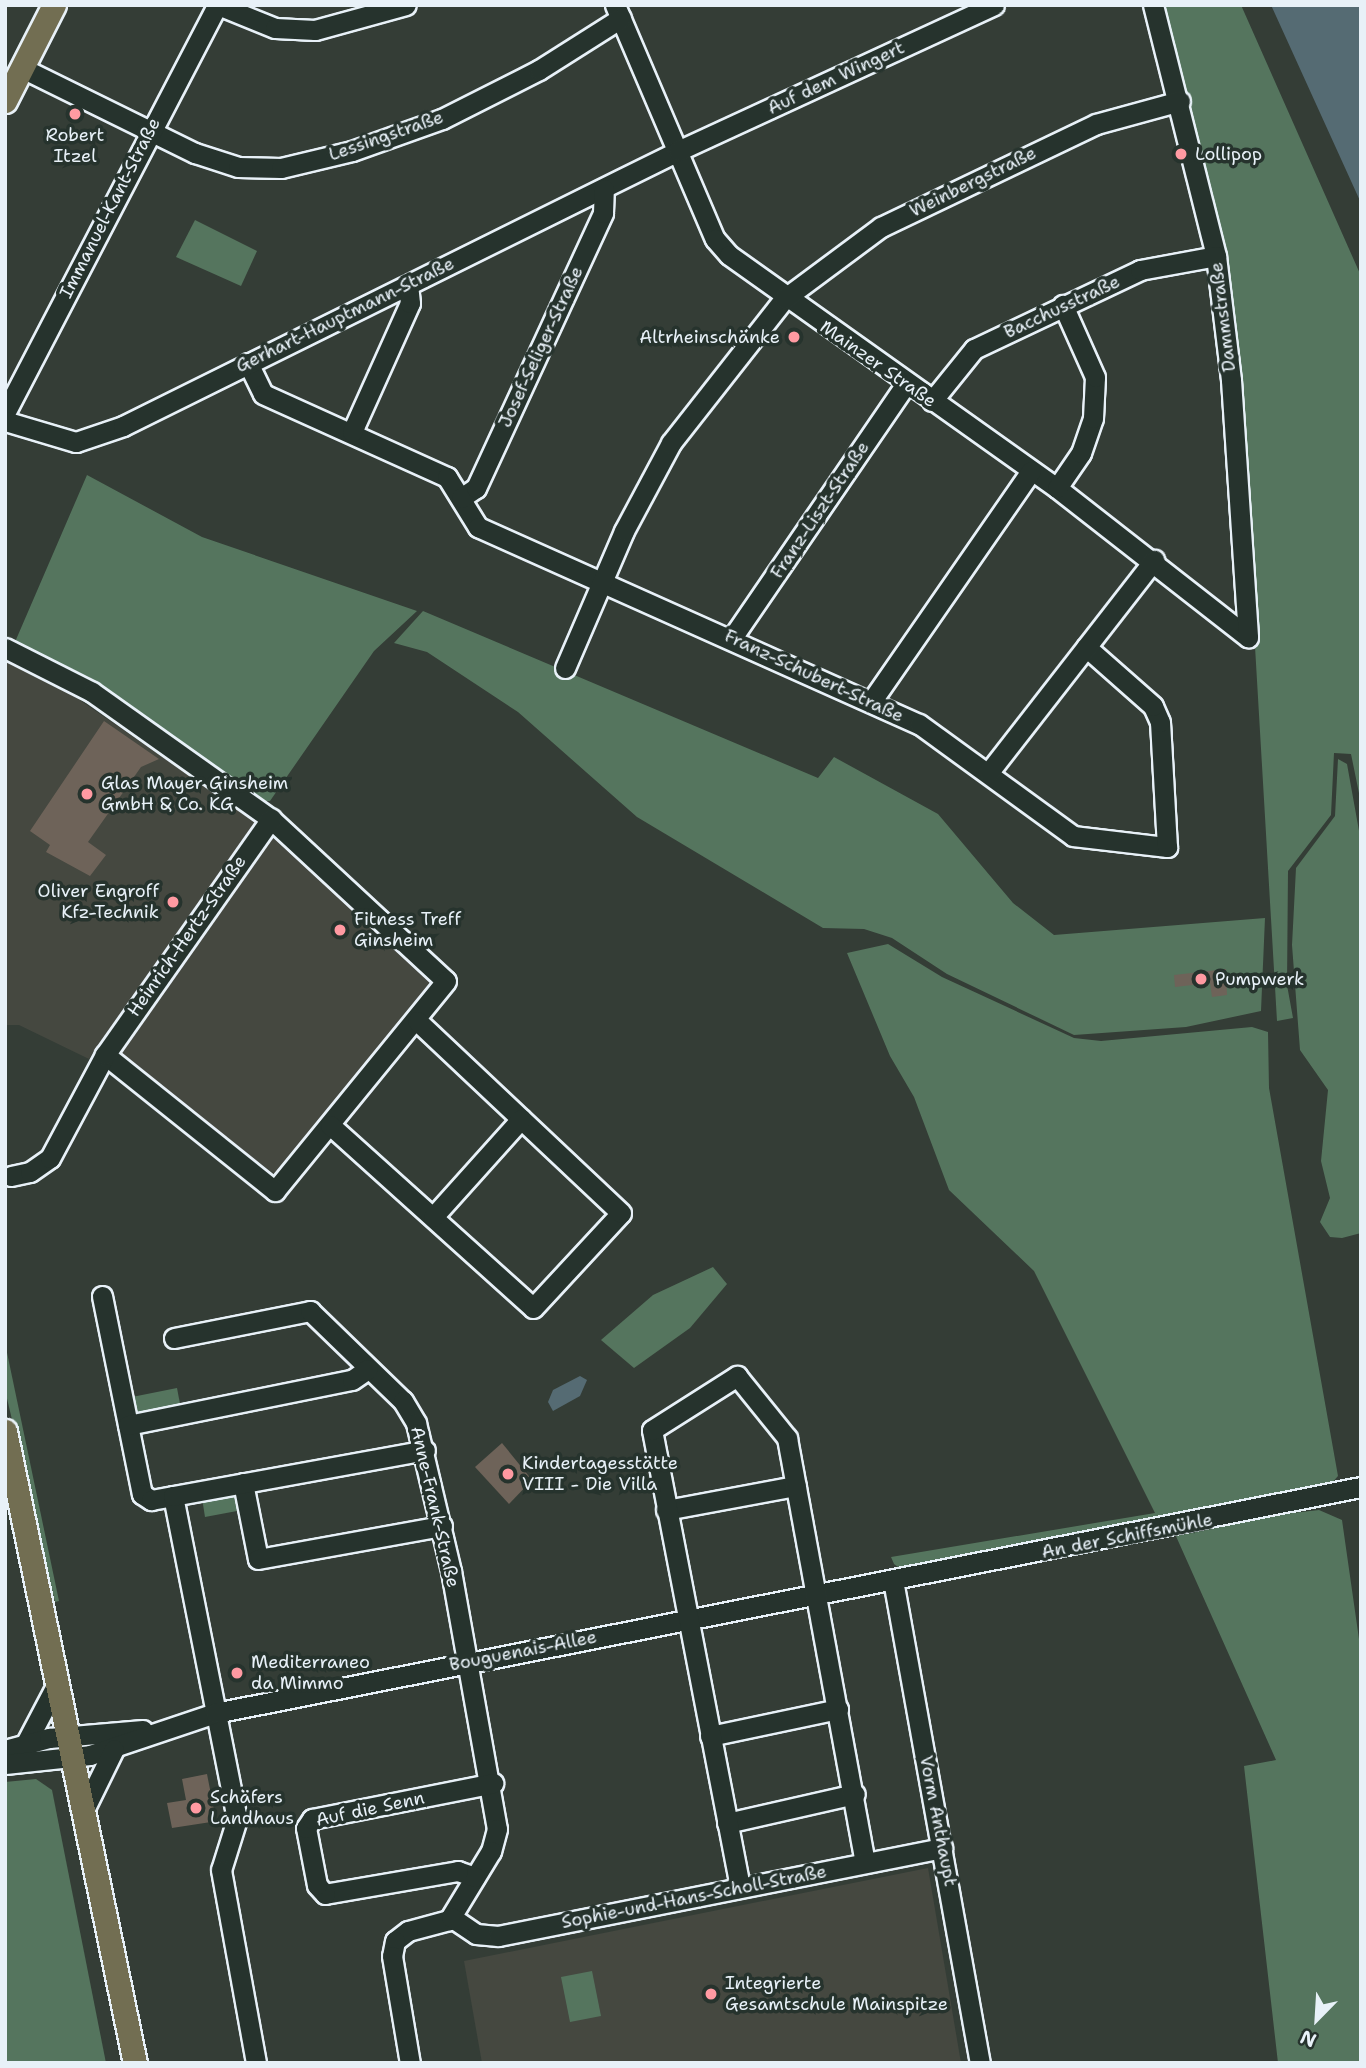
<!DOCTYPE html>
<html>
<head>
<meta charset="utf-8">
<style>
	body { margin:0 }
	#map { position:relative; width:1366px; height:2068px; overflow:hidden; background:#343d36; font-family:"Shantell Sans",sans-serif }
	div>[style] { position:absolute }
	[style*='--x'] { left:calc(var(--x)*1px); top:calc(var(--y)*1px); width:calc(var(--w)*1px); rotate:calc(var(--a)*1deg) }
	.built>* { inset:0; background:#454840 }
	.green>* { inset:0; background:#55755e }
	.water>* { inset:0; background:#556b73 }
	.building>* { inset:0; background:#6e6359 }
	.roads { filter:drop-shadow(2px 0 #e8f1f8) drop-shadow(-2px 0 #e8f1f8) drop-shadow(0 2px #e8f1f8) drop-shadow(0 -2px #e8f1f8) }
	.minor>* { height:19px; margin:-9.5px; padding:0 9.5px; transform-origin:9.5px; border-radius:9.5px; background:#26332d }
	.major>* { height:23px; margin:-11.5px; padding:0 11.5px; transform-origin:11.5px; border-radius:11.5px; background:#726e52 }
	.dots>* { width:19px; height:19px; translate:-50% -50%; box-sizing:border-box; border:4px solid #26332d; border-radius:50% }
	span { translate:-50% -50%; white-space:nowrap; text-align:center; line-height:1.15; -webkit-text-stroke:7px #26332d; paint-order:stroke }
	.street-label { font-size:18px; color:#e8f1f8 }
	.poi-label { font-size:18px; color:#e8f1f8 }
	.left { translate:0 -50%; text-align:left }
	.right { translate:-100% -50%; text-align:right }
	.frame { position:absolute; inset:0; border:7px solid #e8f1f8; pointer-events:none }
	.north { position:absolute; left:1282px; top:1984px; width:70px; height:70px; -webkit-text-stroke:5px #26332d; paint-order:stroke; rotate:204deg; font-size:19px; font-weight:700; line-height:28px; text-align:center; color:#e8f1f8 }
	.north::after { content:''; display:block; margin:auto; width:24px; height:32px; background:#e8f1f8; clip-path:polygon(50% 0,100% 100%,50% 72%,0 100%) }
</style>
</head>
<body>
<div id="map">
	<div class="built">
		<div style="clip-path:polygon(5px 660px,58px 685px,290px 845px,439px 981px,277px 1176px,99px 1043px,89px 1059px,19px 1025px,5px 1025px)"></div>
		<div style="clip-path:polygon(928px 1868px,961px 2063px,482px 2063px,464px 1961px)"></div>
	</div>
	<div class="green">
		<div style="clip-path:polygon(1163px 5px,1241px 5px,1361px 276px,1361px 803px,1351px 754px,1334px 753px,1331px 815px,1288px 871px,1287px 985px,1293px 1018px,1277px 1021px,1236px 323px,1216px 212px)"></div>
		<div style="clip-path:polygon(195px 220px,257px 251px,241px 286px,176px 257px)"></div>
		<div style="clip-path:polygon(87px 475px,202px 537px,417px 611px,374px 651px,270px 801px,260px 801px,89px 677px,15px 642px)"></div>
		<div style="clip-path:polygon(423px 611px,818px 778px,834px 757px,938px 814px,1013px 903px,1054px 935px,1265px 918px,1261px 1011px,1186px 1027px,1074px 1035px,947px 974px,892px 938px,864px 929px,823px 928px,637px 817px,518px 712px,427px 652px,394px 643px)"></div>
		<div style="clip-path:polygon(1338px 759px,1347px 764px,1361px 842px,1361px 1233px,1342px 1238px,1330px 1237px,1320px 1222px,1330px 1198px,1321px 1161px,1328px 1090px,1300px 1050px,1292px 945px,1296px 868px,1335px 816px)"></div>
		<div style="clip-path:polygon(888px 944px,942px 977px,1074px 1038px,1101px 1041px,1252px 1027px,1268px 1032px,1269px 1088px,1338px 1476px,1324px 1492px,902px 1570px,894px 1564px,891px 1557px,1155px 1513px,1034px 1271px,949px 1190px,914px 1097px,890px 1056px,847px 953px)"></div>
		<div style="clip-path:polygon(713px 1267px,727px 1284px,690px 1328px,634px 1368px,601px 1340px,653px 1295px)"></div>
		<div style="clip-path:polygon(5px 1343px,59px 1601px,55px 1602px,5px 1390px)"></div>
		<div style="clip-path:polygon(177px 1388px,181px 1409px,137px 1418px,132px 1397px)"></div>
		<div style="clip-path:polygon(233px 1492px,237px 1511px,205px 1517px,202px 1498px)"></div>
		<div style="clip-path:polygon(1319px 1510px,1342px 1520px,1361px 1653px,1361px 2063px,1278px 2063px,1244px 1766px,1276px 1760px,1175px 1534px,1223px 1521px)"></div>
		<div style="clip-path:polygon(36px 1779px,52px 1790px,106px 2063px,5px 2063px,5px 1782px)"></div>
		<div style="clip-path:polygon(592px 1971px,601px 2016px,570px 2022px,561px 1977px)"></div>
	</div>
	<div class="water">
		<div style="clip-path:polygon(1271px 5px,1361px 5px,1361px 203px)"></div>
		<div style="clip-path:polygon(580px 1376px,587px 1380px,580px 1396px,553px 1411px,548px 1402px,553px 1390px)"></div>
	</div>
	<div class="building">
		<div style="clip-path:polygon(104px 721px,159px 759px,141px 767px,88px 842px,106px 855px,90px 876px,46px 852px,50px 845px,30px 831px)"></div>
		<div style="clip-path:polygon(1226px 969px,1227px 995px,1212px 997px,1210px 983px,1175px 987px,1174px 975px)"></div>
		<div style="clip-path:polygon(502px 1443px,532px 1480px,509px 1504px,475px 1467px)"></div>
		<div style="clip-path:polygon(207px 1774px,215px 1815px,211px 1822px,172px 1828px,167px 1803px,186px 1800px,182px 1779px)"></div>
	</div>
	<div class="roads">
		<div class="minor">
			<div style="--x:218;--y:5;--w:61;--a:22"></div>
			<div style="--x:275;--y:28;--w:40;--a:2.9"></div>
			<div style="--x:315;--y:30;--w:94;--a:-15.4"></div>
			<div style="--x:615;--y:5;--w:254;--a:66.9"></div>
			<div style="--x:715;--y:239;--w:21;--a:49"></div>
			<div style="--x:729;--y:255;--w:402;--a:35.4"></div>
			<div style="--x:1057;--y:488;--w:242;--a:38"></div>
			<div style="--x:1153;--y:5;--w:259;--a:75.9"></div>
			<div style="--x:1216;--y:256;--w:125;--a:83.1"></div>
			<div style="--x:1231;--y:380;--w:258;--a:86.2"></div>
			<div style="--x:22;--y:68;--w:193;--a:26.2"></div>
			<div style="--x:195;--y:153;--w:45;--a:18"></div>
			<div style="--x:238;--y:167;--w:43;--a:1.3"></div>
			<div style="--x:281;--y:168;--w:73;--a:-13.5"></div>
			<div style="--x:352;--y:151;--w:96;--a:-19.6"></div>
			<div style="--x:442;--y:119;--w:109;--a:-26.8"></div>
			<div style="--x:539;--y:70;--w:97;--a:-32.4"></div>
			<div style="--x:248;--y:363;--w:34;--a:64"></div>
			<div style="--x:263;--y:394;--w:202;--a:24.3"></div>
			<div style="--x:447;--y:477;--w:59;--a:58.2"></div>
			<div style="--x:478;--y:527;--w:483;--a:24.1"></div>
			<div style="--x:919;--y:724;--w:190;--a:36"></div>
			<div style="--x:1073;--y:836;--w:95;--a:6.7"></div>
			<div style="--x:1167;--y:847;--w:125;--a:-93.2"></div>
			<div style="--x:1160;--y:722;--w:17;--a:-114"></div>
			<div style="--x:1153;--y:706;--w:89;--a:-138.6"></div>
			<div style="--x:932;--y:401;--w:67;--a:-51.1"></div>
			<div style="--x:974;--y:349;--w:184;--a:-25.4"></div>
			<div style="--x:1140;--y:270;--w:77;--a:-10.4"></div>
			<div style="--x:5;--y:413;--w:460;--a:-62.5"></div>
			<div style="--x:5;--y:421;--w:74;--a:16.5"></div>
			<div style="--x:76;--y:442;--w:50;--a:-18.8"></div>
			<div style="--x:123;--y:426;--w:619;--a:-26.36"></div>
			<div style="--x:678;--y:151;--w:348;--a:-24.8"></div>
			<div style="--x:352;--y:432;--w:141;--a:-65.8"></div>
			<div style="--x:410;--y:303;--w:18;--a:-96"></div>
			<div style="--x:1057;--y:488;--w:42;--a:-55.6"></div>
			<div style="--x:1081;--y:453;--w:37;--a:-71"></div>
			<div style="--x:1093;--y:418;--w:41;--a:-87.2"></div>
			<div style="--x:1095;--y:377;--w:79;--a:-114"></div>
			<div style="--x:461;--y:498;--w:18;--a:-34"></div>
			<div style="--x:476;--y:488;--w:303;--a:-65.2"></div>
			<div style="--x:603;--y:213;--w:24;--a:-88"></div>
			<div style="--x:732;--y:638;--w:310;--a:-55.6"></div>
			<div style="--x:5;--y:648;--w:97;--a:26.8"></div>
			<div style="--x:92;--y:692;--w:219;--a:35.4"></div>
			<div style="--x:271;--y:819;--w:238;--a:42.8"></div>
			<div style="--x:446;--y:981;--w:271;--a:129.2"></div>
			<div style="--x:275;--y:1191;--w:218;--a:-141.3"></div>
			<div style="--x:565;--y:668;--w:149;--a:-66.7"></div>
			<div style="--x:624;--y:531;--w:100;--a:-61.9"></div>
			<div style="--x:671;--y:443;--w:183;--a:-51.9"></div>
			<div style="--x:784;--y:299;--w:121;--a:-36.6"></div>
			<div style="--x:881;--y:227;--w:238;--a:-25.6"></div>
			<div style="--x:1096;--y:124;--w:87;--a:-15.3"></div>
			<div style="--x:871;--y:702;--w:281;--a:-55.3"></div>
			<div style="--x:989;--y:772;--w:269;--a:-52.1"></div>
			<div style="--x:330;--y:1125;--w:273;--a:42"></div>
			<div style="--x:533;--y:1308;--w:129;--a:-47.2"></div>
			<div style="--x:621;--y:1213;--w:280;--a:-136.7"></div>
			<div style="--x:11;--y:1176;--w:19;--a:-12"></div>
			<div style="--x:30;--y:1172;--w:24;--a:-35"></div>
			<div style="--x:50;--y:1158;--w:117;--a:-61.9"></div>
			<div style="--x:105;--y:1055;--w:289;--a:-54.9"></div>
			<div style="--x:433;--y:1217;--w:132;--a:-48.1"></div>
			<div style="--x:102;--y:1296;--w:202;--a:78.6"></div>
			<div style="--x:142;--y:1494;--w:11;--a:34"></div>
			<div style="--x:151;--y:1500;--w:22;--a:-10"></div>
			<div style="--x:173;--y:1496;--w:329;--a:78.8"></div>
			<div style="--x:237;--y:1819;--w:53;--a:107.4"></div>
			<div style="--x:221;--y:1870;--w:196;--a:79.7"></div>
			<div style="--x:174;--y:1338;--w:139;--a:-11.2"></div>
			<div style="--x:310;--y:1311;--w:129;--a:44.1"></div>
			<div style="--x:403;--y:1401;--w:26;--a:59"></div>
			<div style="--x:416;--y:1423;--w:152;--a:76.7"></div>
			<div style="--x:451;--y:1571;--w:262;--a:79.9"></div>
			<div style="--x:497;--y:1829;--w:23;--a:105"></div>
			<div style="--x:491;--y:1851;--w:81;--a:121.3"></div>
			<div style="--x:449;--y:1920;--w:42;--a:165"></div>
			<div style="--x:408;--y:1931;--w:16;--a:142"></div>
			<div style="--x:395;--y:1941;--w:15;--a:101"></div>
			<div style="--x:392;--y:1956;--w:109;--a:80.5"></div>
			<div style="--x:128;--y:1425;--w:228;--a:-11.4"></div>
			<div style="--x:352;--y:1380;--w:19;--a:-35"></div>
			<div style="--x:243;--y:1483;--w:77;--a:78.8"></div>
			<div style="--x:258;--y:1559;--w:187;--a:-10.2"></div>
			<div style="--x:173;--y:1496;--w:256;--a:-10.3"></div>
			<div style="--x:666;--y:1510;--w:132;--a:-10.5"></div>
			<div style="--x:893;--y:1580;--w:491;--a:79.8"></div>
			<div style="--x:710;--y:1736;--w:131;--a:-11.9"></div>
			<div style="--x:26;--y:1743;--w:67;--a:-62.3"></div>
			<div style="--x:5;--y:1750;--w:46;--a:-15.3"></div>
			<div style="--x:49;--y:1738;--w:94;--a:-4.9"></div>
			<div style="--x:5;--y:1764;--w:85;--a:-6"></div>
			<div style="--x:90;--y:1755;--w:132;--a:-18.6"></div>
			<div style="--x:215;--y:1713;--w:1168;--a:-11.16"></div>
			<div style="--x:82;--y:1814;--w:72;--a:-63.8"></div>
			<div style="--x:727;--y:1823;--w:131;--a:-12.8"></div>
			<div style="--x:475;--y:1877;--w:18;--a:-161"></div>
			<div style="--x:458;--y:1871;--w:135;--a:170.2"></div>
			<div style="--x:325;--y:1894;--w:12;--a:-132"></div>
			<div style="--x:317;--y:1885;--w:58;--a:-100.9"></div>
			<div style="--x:306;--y:1828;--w:11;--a:-56"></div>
			<div style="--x:312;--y:1819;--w:185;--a:-11.2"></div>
			<div style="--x:740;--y:1887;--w:465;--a:-100.9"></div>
			<div style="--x:652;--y:1430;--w:101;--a:-32.4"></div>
			<div style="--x:737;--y:1376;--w:80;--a:51.1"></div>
			<div style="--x:787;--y:1438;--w:431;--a:79.6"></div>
			<div style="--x:451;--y:1917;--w:30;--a:34"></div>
			<div style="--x:476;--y:1934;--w:22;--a:5"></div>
			<div style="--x:498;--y:1936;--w:453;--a:-11.2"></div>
		</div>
		<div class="major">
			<div style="--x:5;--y:101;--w:108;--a:-63"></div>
			<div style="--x:5;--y:1431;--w:645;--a:78.38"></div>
		</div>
	</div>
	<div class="dots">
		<div style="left:75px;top:114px;background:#ff9aa2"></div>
		<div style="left:1181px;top:154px;background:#ff9aa2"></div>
		<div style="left:794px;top:337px;background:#ff9aa2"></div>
		<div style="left:87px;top:794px;background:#ff9aa2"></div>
		<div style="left:173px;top:902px;background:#ff9aa2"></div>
		<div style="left:340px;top:930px;background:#ff9aa2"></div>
		<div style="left:1201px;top:979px;background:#ff9aa2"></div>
		<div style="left:508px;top:1474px;background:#ff9aa2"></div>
		<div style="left:237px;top:1673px;background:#ff9aa2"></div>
		<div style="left:196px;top:1808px;background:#ff9aa2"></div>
		<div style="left:711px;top:1994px;background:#ff9aa2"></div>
	</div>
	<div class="street-label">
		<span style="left:836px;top:78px;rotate:-25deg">Auf dem Wingert</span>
		<span style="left:386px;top:136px;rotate:-19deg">Lessingstraße</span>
		<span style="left:973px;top:182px;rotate:-26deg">Weinbergstraße</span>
		<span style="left:110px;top:208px;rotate:-63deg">Immanuel-Kant-Straße</span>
		<span style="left:1062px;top:307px;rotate:-25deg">Bacchusstraße</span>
		<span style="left:345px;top:315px;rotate:-26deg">Gerhart-Hauptmann-Straße</span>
		<span style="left:1223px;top:317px;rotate:-97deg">Dammstraße</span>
		<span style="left:541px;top:347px;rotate:-65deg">Josef-Seliger-Straße</span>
		<span style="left:878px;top:364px;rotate:35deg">Mainzer Straße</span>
		<span style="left:820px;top:510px;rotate:-56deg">Franz-Liszt-Straße</span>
		<span style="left:814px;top:676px;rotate:25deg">Franz-Schubert-Straße</span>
		<span style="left:187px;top:936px;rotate:-55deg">Heinrich-Hertz-Straße</span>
		<span style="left:435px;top:1507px;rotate:77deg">Anne-Frank-Straße</span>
		<span style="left:1127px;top:1536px;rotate:-11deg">An der Schiffsmühle</span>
		<span style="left:523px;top:1651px;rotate:-11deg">Bouguenais-Allee</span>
		<span style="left:370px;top:1809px;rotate:-12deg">Auf die Senn</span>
		<span style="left:938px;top:1821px;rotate:79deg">Vorm Anthaupt</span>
		<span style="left:694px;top:1897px;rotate:-11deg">Sophie-und-Hans-Scholl-Straße</span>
	</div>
	<div class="poi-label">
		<span style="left:75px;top:146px">Robert<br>Itzel</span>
		<span class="left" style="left:1195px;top:154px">Lollipop</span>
		<span class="right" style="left:780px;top:337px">Altrheinschänke</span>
		<span class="left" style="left:101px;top:794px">Glas Mayer Ginsheim<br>GmbH &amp; Co. KG</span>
		<span class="right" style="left:159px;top:902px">Oliver Engroff<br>Kfz-Technik</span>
		<span class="left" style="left:354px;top:930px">Fitness Treff<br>Ginsheim</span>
		<span class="left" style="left:1215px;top:979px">Pumpwerk</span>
		<span class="left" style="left:522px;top:1474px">Kindertagesstätte<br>VIII - Die Villa</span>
		<span class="left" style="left:251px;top:1673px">Mediterraneo<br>da Mimmo</span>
		<span class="left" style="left:210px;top:1808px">Schäfers<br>Landhaus</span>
		<span class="left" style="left:725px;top:1994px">Integrierte<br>Gesamtschule Mainspitze</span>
	</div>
	<div class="frame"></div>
	<div class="north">N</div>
</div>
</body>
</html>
